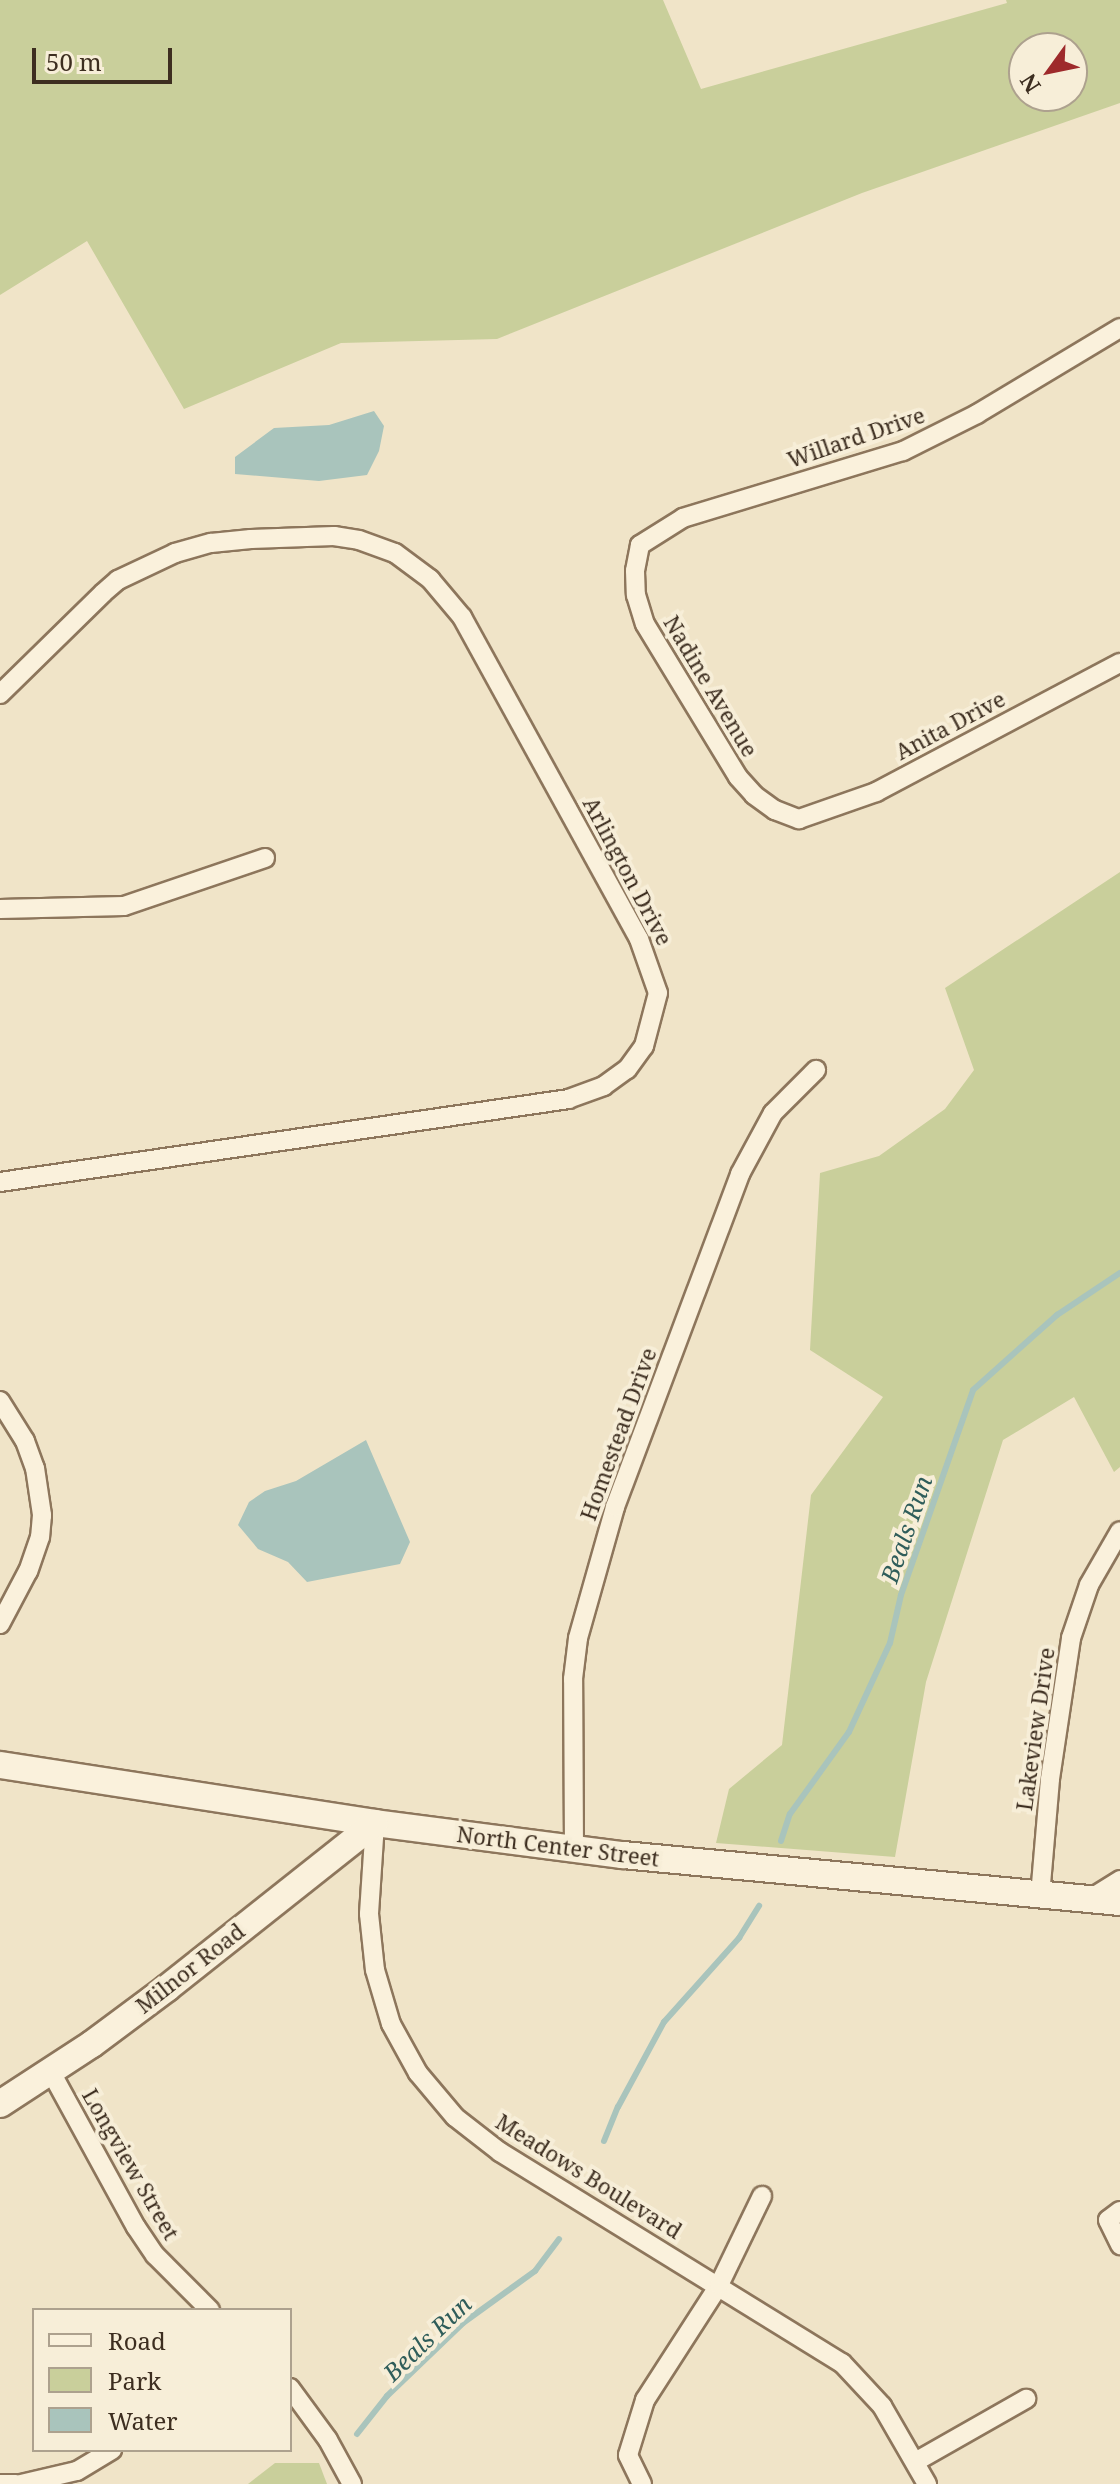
<!DOCTYPE html>
<html>
<head>
<meta charset="utf-8">
<style>
	body { margin:0 }
	#map { position:relative; width:1120px; height:2484px; overflow:hidden; background:#f0e4c8; font-family:"Noto Serif",serif }
	div>[style] { position:absolute }
	[style*='--x'] { left:calc(var(--x)*1px); top:calc(var(--y)*1px); width:calc(var(--w)*1px); rotate:calc(var(--a)*1deg) }
	.green>* { inset:0; background:#c9cf9b }
	.water>* { inset:0; background:#a9c4bc }
	.stream>* { height:6px; margin:-3px; padding:0 3px; transform-origin:3px; border-radius:3px; background:#a9c4bc }
	.roads { filter:drop-shadow(2px 0 #8d765c) drop-shadow(-2px 0 #8d765c) drop-shadow(0 2px #8d765c) drop-shadow(0 -2px #8d765c) }
	.street>* { height:18px; margin:-9px; padding:0 9px; transform-origin:9px; border-radius:9px; background:#faf1dc }
	.secondary>* { height:26px; margin:-13px; padding:0 13px; transform-origin:13px; border-radius:13px; background:#faf1dc }
	span { translate:-50% -50%; white-space:nowrap; text-align:center; line-height:1.15; -webkit-text-stroke:8px #f7eed8; paint-order:stroke }
	.street-label { font-size:22px; color:#3d2e20 }
	.water-label { font-size:24px; color:#2f5d5a; font-style:italic }
	.legend { position:absolute; left:32px; top:2308px; width:260px; height:144px; box-sizing:border-box; background:#f7eed8; border:2px solid #ada18e; margin:0; padding:10px 14px; list-style:none; font-size:24px; color:#3d2e20 }
	.legend li { display:flex; align-items:center; gap:16px; height:40px }
	.legend b { width:40px; border:2px solid #ada18e }
	.north { position:absolute; left:1008px; top:32px; width:80px; height:80px; box-sizing:border-box; background:#f7eed8; border:2px solid #ada18e; border-radius:50%; rotate:237deg; font-size:22px; font-weight:700; line-height:32px; text-align:center; color:#3d2e20 }
	.north::after { content:''; display:block; margin:auto; width:28px; height:36px; background:#9e2a2b; clip-path:polygon(50% 0,100% 100%,50% 72%,0 100%) }
	.scale { position:absolute; left:32px; top:48px; width:140px; height:36px; box-sizing:border-box; border:4px solid #3d2e20; border-top:0; padding-left:10px; font-size:24px; line-height:28px; white-space:nowrap; color:#3d2e20; -webkit-text-stroke:6px #f7eed8; paint-order:stroke }
</style>
</head>
<body>
<div id="map">
	<div class="green">
		<div style="clip-path:polygon(evenodd,0 0,663px 0,701px 89px,1007px 3px,1006px 0,1120px 0,1120px 103px,862px 193px,497px 339px,341px 343px,184px 409px,87px 241px,0 295px,0 0,1024px 48px,1072px 48px,1072px 96px,1024px 96px,1024px 48px)"></div>
		<div style="clip-path:polygon(1120px 872px,1120px 1467px,1114px 1472px,1074px 1397px,1003px 1440px,926px 1682px,895px 1857px,716px 1843px,729px 1789px,782px 1745px,811px 1495px,883px 1397px,810px 1350px,820px 1173px,879px 1156px,945px 1109px,974px 1070px,945px 988px)"></div>
		<div style="clip-path:polygon(275px 2463px,319px 2463px,327px 2484px,248px 2484px)"></div>
	</div>
	<div class="water">
		<div style="clip-path:polygon(374px 411px,384px 426px,379px 451px,367px 475px,319px 481px,235px 474px,235px 457px,274px 428px,329px 425px)"></div>
		<div style="clip-path:polygon(366px 1440px,410px 1542px,400px 1564px,307px 1582px,288px 1562px,258px 1549px,238px 1525px,249px 1502px,265px 1491px,296px 1481px)"></div>
	</div>
	<div class="stream">
		<div style="--x:781;--y:1841;--w:28;--a:-72"></div>
		<div style="--x:790;--y:1814;--w:101;--a:-54.3"></div>
		<div style="--x:849;--y:1732;--w:98;--a:-65.3"></div>
		<div style="--x:890;--y:1643;--w:49;--a:-77.1"></div>
		<div style="--x:901;--y:1595;--w:217;--a:-70.6"></div>
		<div style="--x:973;--y:1390;--w:113;--a:-41.8"></div>
		<div style="--x:1057;--y:1315;--w:76;--a:-33.7"></div>
		<div style="--x:604;--y:2141;--w:37;--a:-68"></div>
		<div style="--x:618;--y:2107;--w:97;--a:-61.6"></div>
		<div style="--x:664;--y:2022;--w:113;--a:-48.2"></div>
		<div style="--x:739;--y:1938;--w:38;--a:-58"></div>
		<div style="--x:357;--y:2434;--w:48;--a:-51.7"></div>
		<div style="--x:387;--y:2396;--w:105;--a:-43.8"></div>
		<div style="--x:463;--y:2323;--w:89;--a:-35.8"></div>
		<div style="--x:535;--y:2271;--w:40;--a:-53"></div>
	</div>
	<div class="roads">
		<div class="street">
			<div style="--x:1120;--y:328;--w:167;--a:149"></div>
			<div style="--x:977;--y:414;--w:83;--a:153.4"></div>
			<div style="--x:903;--y:451;--w:230;--a:163.1"></div>
			<div style="--x:683;--y:518;--w:51;--a:147.9"></div>
			<div style="--x:640;--y:545;--w:26;--a:101"></div>
			<div style="--x:635;--y:571;--w:24;--a:88"></div>
			<div style="--x:636;--y:595;--w:30;--a:73"></div>
			<div style="--x:645;--y:624;--w:179;--a:58.7"></div>
			<div style="--x:738;--y:777;--w:24;--a:48"></div>
			<div style="--x:754;--y:795;--w:26;--a:36"></div>
			<div style="--x:775;--y:810;--w:26;--a:21"></div>
			<div style="--x:799;--y:819;--w:82;--a:-19.3"></div>
			<div style="--x:876;--y:792;--w:276;--a:-27.9"></div>
			<div style="--x:0;--y:694;--w:144;--a:-44.4"></div>
			<div style="--x:103;--y:593;--w:20;--a:-41"></div>
			<div style="--x:118;--y:580;--w:63;--a:-25.3"></div>
			<div style="--x:175;--y:553;--w:37;--a:-16"></div>
			<div style="--x:211;--y:543;--w:40;--a:-5.7"></div>
			<div style="--x:251;--y:539;--w:83;--a:-2.1"></div>
			<div style="--x:334;--y:536;--w:25;--a:9"></div>
			<div style="--x:359;--y:540;--w:38;--a:20"></div>
			<div style="--x:395;--y:553;--w:44;--a:36.6"></div>
			<div style="--x:430;--y:579;--w:50;--a:49.9"></div>
			<div style="--x:462;--y:617;--w:367;--a:61.2"></div>
			<div style="--x:639;--y:939;--w:57;--a:70.6"></div>
			<div style="--x:658;--y:993;--w:55;--a:104.8"></div>
			<div style="--x:644;--y:1046;--w:29;--a:126"></div>
			<div style="--x:627;--y:1069;--w:29;--a:144"></div>
			<div style="--x:604;--y:1086;--w:37;--a:160"></div>
			<div style="--x:569;--y:1099;--w:575;--a:171.7"></div>
			<div style="--x:0;--y:909;--w:124;--a:-1.4"></div>
			<div style="--x:124;--y:906;--w:149;--a:-18.8"></div>
			<div style="--x:0;--y:1401;--w:47;--a:58"></div>
			<div style="--x:25;--y:1441;--w:29;--a:70"></div>
			<div style="--x:35;--y:1468;--w:48;--a:81.5"></div>
			<div style="--x:42;--y:1515;--w:22;--a:95"></div>
			<div style="--x:40;--y:1537;--w:36;--a:109"></div>
			<div style="--x:28;--y:1571;--w:60;--a:117.8"></div>
			<div style="--x:375;--y:1823;--w:91;--a:93.8"></div>
			<div style="--x:369;--y:1914;--w:56;--a:83.9"></div>
			<div style="--x:375;--y:1970;--w:56;--a:73.5"></div>
			<div style="--x:391;--y:2024;--w:56;--a:61.1"></div>
			<div style="--x:418;--y:2073;--w:57;--a:49.9"></div>
			<div style="--x:455;--y:2117;--w:57;--a:37.9"></div>
			<div style="--x:500;--y:2152;--w:402;--a:31.7"></div>
			<div style="--x:842;--y:2363;--w:59;--a:47.1"></div>
			<div style="--x:882;--y:2406;--w:90;--a:60"></div>
			<div style="--x:574;--y:1849;--w:170;--a:-90.3"></div>
			<div style="--x:573;--y:1679;--w:41;--a:-83"></div>
			<div style="--x:578;--y:1638;--w:136;--a:-74.2"></div>
			<div style="--x:615;--y:1507;--w:356;--a:-69.4"></div>
			<div style="--x:740;--y:1174;--w:69;--a:-61.6"></div>
			<div style="--x:773;--y:1113;--w:61;--a:-45"></div>
			<div style="--x:1040;--y:1896;--w:117;--a:-85.1"></div>
			<div style="--x:1050;--y:1779;--w:143;--a:-81.5"></div>
			<div style="--x:1071;--y:1638;--w:56;--a:-71.2"></div>
			<div style="--x:1089;--y:1585;--w:62;--a:-60.1"></div>
			<div style="--x:1090;--y:1899;--w:36;--a:-32"></div>
			<div style="--x:51;--y:2072;--w:177;--a:61.3"></div>
			<div style="--x:136;--y:2227;--w:34;--a:56"></div>
			<div style="--x:155;--y:2255;--w:78;--a:45"></div>
			<div style="--x:1120;--y:2211;--w:15;--a:143"></div>
			<div style="--x:1108;--y:2220;--w:28;--a:64"></div>
			<div style="--x:290;--y:2388;--w:64;--a:53.8"></div>
			<div style="--x:328;--y:2440;--w:50;--a:61.4"></div>
			<div style="--x:915;--y:2462;--w:128;--a:-29.6"></div>
			<div style="--x:0;--y:2484;--w:16;--a:0"></div>
			<div style="--x:21;--y:2484;--w:57;--a:-13.1"></div>
			<div style="--x:77;--y:2471;--w:41;--a:-31"></div>
			<div style="--x:642;--y:2484;--w:32;--a:-116"></div>
			<div style="--x:628;--y:2455;--w:58;--a:-72.8"></div>
			<div style="--x:645;--y:2400;--w:137;--a:-57.2"></div>
			<div style="--x:719;--y:2285;--w:99;--a:-64.2"></div>
		</div>
		<div class="secondary">
			<div style="--x:0;--y:1765;--w:379;--a:8.8"></div>
			<div style="--x:375;--y:1823;--w:250;--a:7.4"></div>
			<div style="--x:623;--y:1855;--w:499;--a:5.4"></div>
			<div style="--x:0;--y:2104;--w:110;--a:-33.1"></div>
			<div style="--x:92;--y:2044;--w:94;--a:-36.7"></div>
			<div style="--x:167;--y:1988;--w:265;--a:-38.4"></div>
		</div>
	</div>
	<div class="street-label">
		<span style="left:856px;top:437px;rotate:-19deg">Willard Drive</span>
		<span style="left:711px;top:686px;rotate:59deg">Nadine Avenue</span>
		<span style="left:950px;top:725px;rotate:-28deg">Anita Drive</span>
		<span style="left:628px;top:871px;rotate:62deg">Arlington Drive</span>
		<span style="left:618px;top:1434px;rotate:-70deg">Homestead Drive</span>
		<span style="left:1035px;top:1729px;rotate:-82deg">Lakeview Drive</span>
		<span style="left:558px;top:1846px;rotate:7deg">North Center Street</span>
		<span style="left:190px;top:1968px;rotate:-38deg">Milnor Road</span>
		<span style="left:131px;top:2164px;rotate:60deg">Longview Street</span>
		<span style="left:589px;top:2176px;rotate:32deg">Meadows Boulevard</span>
	</div>
	<div class="water-label">
		<span style="left:906px;top:1529px;rotate:-71deg">Beals Run</span>
		<span style="left:427px;top:2338px;rotate:-44deg">Beals Run</span>
	</div>
	<ul class="legend">
	<li><b style="height:10px;background:#faf1dc"></b>Road</li>
	<li><b style="height:22px;background:#c9cf9b"></b>Park</li>
	<li><b style="height:22px;background:#a9c4bc"></b>Water</li>
	</ul>
	<div class="north">N</div>
	<div class="scale">50 m</div>
</div>
</body>
</html>
